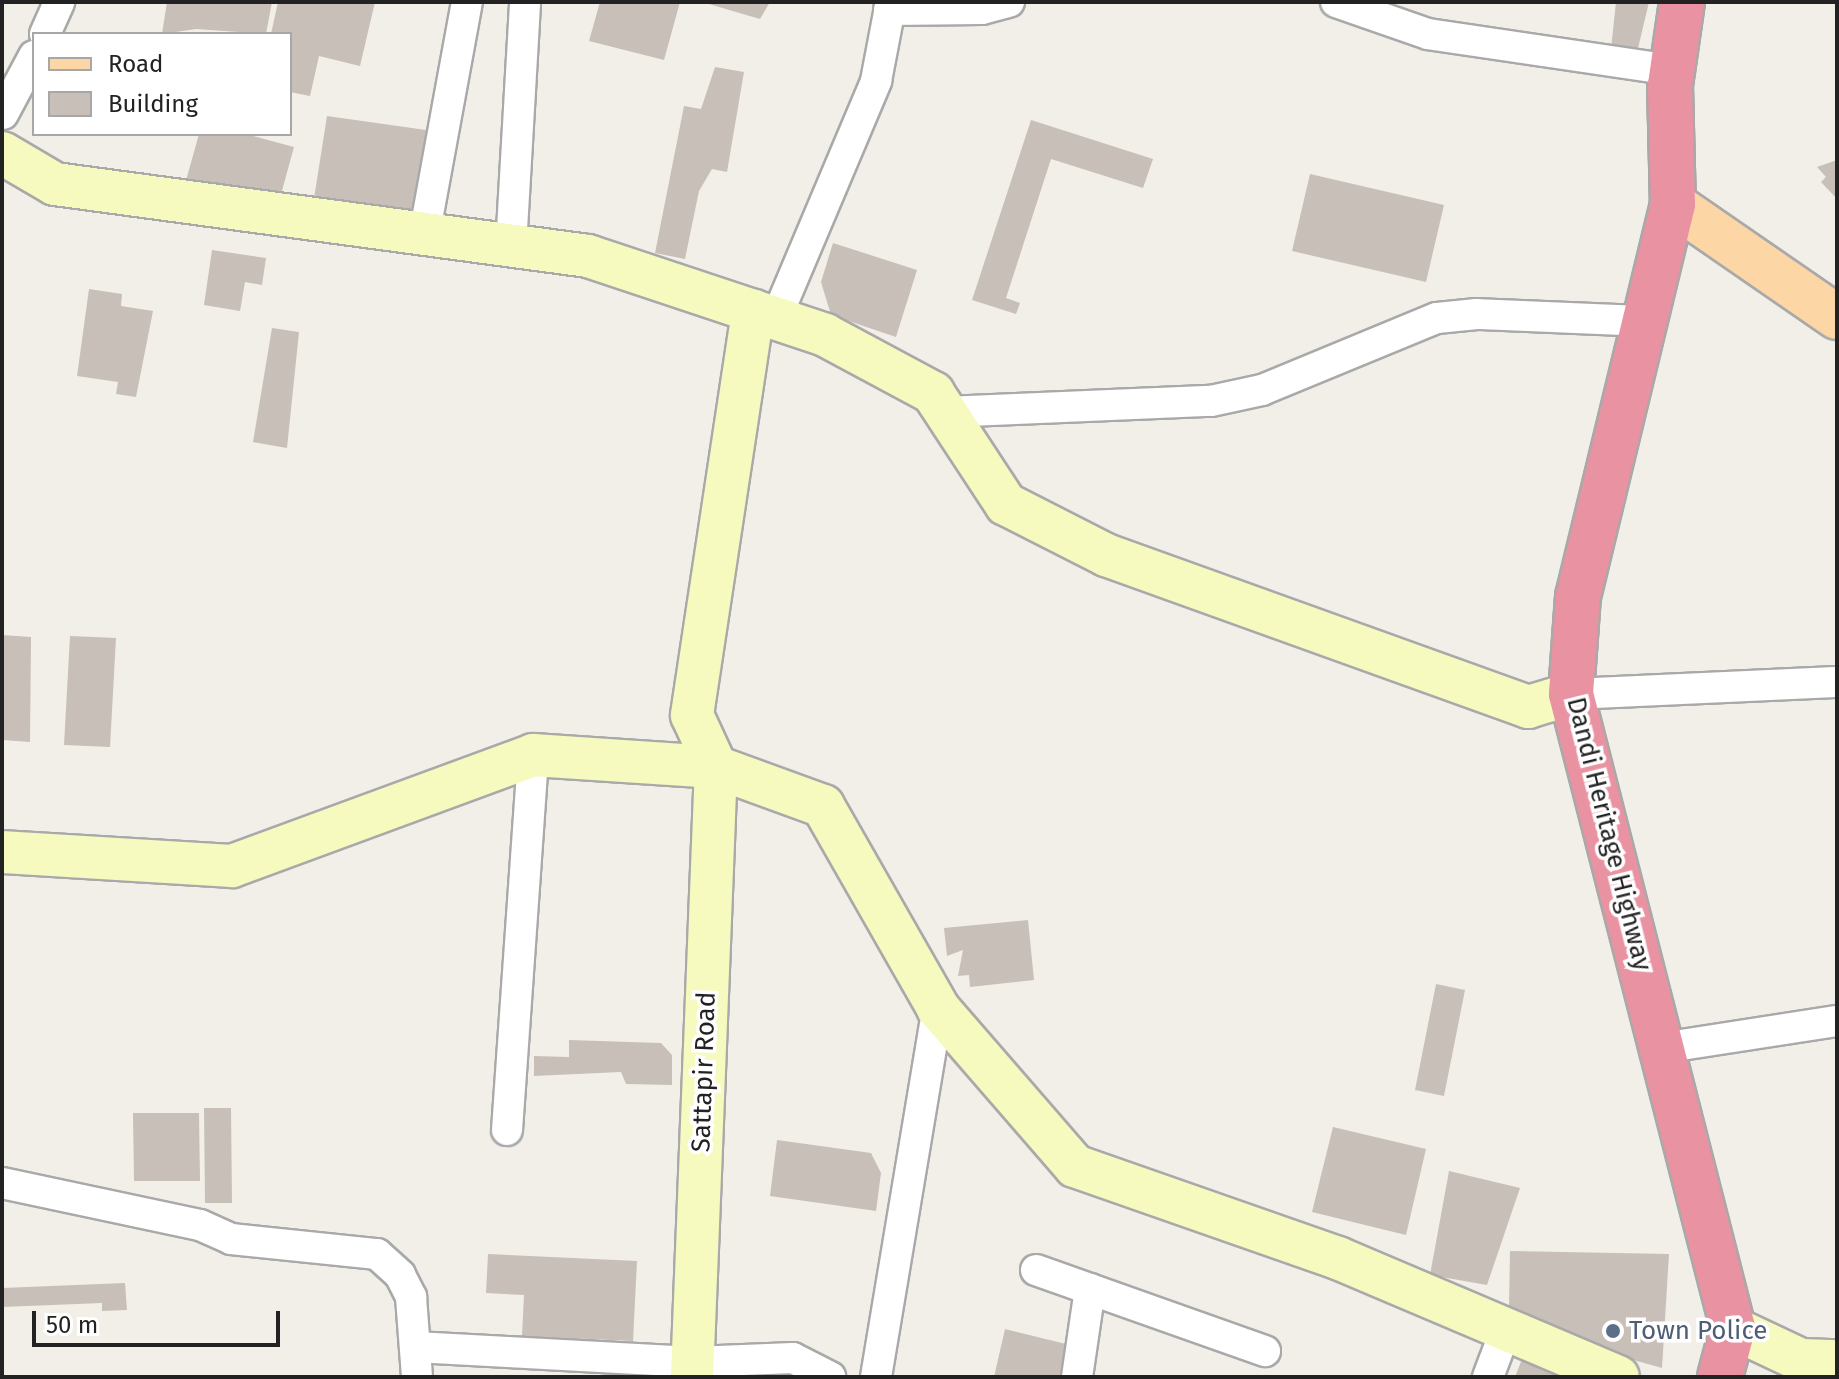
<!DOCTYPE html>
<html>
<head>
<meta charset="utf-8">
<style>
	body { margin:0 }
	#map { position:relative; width:1839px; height:1379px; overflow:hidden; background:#f2efe9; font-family:"Fira Sans",sans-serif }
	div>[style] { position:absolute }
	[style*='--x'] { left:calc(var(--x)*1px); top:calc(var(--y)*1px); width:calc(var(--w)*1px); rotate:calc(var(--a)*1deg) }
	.building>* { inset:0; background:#c7bfb8 }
	.roads { filter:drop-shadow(2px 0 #a9a9a9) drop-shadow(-2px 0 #a9a9a9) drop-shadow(0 2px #a9a9a9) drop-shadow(0 -2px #a9a9a9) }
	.street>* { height:30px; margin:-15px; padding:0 15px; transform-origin:15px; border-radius:15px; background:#fff }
	.secondary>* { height:42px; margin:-21px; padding:0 21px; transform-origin:21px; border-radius:21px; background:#f7fabf }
	.primary>* { height:44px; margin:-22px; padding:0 22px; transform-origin:22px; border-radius:22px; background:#fcd6a4 }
	.highway>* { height:44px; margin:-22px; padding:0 22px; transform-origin:22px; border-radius:22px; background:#e892a2 }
	.dots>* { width:22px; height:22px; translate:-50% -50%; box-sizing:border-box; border:4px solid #fff; border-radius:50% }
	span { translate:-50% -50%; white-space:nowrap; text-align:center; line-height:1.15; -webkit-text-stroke:7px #fff; paint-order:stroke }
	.street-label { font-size:26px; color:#222 }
	.service-label { font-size:26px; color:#4e5e75 }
	.left { translate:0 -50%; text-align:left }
	.frame { position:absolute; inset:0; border:4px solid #222; pointer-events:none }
	.legend { position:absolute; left:32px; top:32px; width:260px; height:104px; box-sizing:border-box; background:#fff; border:2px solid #a7a7a7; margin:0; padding:10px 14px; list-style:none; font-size:24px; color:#222 }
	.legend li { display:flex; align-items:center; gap:16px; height:40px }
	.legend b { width:40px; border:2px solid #a7a7a7 }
	.scale { position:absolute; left:32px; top:1311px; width:248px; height:36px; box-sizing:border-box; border:4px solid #222; border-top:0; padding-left:10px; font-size:24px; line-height:28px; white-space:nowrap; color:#222; -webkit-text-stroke:6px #fff; paint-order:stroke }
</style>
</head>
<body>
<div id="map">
	<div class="building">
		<div style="clip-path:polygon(167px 2px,272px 2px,266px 34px,196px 29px,162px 34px)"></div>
		<div style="clip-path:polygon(278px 2px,375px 2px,360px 66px,319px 56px,310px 96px,290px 92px,290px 34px,271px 34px)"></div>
		<div style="clip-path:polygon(600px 2px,680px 2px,664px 60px,589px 41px)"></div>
		<div style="clip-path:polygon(702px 2px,770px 2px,760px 19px)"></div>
		<div style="clip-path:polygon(1616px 2px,1649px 2px,1635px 61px,1611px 49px)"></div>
		<div style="clip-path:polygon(715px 67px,744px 72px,727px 172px,712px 169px,699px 191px,685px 259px,655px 253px,684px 106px,701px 109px)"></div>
		<div style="clip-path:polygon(327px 116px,426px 130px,412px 226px,312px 211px)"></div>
		<div style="clip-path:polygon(1031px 120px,1153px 159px,1143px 188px,1051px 159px,1006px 298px,1020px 303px,1016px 314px,972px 300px)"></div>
		<div style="clip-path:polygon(199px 134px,246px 134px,294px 147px,277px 209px,185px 184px)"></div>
		<div style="clip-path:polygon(1837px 160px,1837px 199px,1821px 182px,1826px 177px,1817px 167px)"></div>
		<div style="clip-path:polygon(1310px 174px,1444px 205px,1426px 282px,1292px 251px)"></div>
		<div style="clip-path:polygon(833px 243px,917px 270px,896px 337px,831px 315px,821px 282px)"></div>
		<div style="clip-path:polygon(212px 250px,266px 258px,262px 285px,245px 282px,240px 311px,204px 305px)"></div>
		<div style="clip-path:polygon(89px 289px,122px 294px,121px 306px,153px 311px,136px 397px,116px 394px,118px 382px,77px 376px)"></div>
		<div style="clip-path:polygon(272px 328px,299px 332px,287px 448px,253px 442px)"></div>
		<div style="clip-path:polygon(2px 635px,31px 637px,30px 742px,2px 740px)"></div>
		<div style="clip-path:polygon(70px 636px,116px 638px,110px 747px,64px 745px)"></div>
		<div style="clip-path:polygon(1028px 920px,1034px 980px,970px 987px,969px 975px,958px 976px,963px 950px,947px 956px,944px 928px)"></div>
		<div style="clip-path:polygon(1436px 984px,1465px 990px,1444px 1096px,1415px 1090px)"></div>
		<div style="clip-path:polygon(569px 1040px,661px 1043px,672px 1055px,672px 1085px,626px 1084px,621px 1072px,534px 1076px,534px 1056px,569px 1057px)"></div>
		<div style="clip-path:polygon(204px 1108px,231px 1108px,232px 1203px,205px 1203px)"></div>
		<div style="clip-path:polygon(133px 1113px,199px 1113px,200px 1181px,134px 1181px)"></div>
		<div style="clip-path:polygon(1333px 1127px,1426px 1149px,1406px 1235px,1312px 1212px)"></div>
		<div style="clip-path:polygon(777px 1140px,871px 1153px,881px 1173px,876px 1211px,770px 1196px)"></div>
		<div style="clip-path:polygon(1449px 1171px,1520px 1188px,1487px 1285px,1430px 1275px)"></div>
		<div style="clip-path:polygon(1510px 1251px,1669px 1254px,1662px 1368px,1612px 1354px,1509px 1308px)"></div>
		<div style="clip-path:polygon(488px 1254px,637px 1261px,633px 1341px,522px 1336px,524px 1295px,486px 1293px)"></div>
		<div style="clip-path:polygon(125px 1283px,127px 1310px,102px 1311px,102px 1303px,2px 1307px,2px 1288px)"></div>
		<div style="clip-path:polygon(1005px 1329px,1074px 1346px,1067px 1377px,994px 1377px)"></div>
		<div style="clip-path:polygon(1526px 1349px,1567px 1365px,1563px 1377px,1515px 1377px)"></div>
	</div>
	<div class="roads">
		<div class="street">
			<div style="--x:1336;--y:2;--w:97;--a:19.2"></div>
			<div style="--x:1428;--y:34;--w:247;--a:8.4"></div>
			<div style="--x:889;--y:10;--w:93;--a:-0.6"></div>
			<div style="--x:982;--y:9;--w:28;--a:-15"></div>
			<div style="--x:45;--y:34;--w:35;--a:-66"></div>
			<div style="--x:3;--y:114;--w:66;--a:-61.9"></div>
			<div style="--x:424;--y:236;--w:238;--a:-79.6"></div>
			<div style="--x:511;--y:247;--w:245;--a:-86.7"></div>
			<div style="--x:774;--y:323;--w:263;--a:-67.1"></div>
			<div style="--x:876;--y:81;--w:80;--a:-79.2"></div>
			<div style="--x:945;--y:412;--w:266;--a:-2.4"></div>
			<div style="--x:1211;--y:401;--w:52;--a:-12.2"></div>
			<div style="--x:1262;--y:390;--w:189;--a:-22.4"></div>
			<div style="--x:1437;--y:318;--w:40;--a:-5.7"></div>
			<div style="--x:1477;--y:314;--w:167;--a:2.4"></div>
			<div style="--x:1571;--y:694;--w:266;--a:-2.6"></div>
			<div style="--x:1662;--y:1048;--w:177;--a:-8.8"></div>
			<div style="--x:507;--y:1130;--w:376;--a:-86"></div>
			<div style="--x:2;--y:1183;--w:202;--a:12"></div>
			<div style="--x:200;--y:1225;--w:34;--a:24"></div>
			<div style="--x:231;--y:1239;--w:147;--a:5.9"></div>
			<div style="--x:377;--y:1254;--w:31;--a:42"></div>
			<div style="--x:400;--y:1275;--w:25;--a:63"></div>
			<div style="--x:411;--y:1297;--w:80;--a:85.7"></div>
			<div style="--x:1036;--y:1270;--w:243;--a:19.5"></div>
			<div style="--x:415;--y:1347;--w:278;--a:3.1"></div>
			<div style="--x:693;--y:1362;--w:100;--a:-2.3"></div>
			<div style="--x:793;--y:1358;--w:42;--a:27.2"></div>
			<div style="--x:876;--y:1377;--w:374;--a:-80.5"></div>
			<div style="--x:1077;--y:1377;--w:89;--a:-81.6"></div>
			<div style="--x:1488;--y:1377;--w:48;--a:-69.3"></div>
		</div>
		<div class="secondary">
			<div style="--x:2;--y:153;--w:61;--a:30.3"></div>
			<div style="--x:55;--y:184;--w:538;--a:7.69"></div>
			<div style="--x:588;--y:256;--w:250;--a:18.4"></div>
			<div style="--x:825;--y:335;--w:123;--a:28.2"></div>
			<div style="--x:933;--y:393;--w:133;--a:56.7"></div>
			<div style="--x:1006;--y:504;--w:112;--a:27"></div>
			<div style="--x:1106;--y:555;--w:449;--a:19.8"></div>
			<div style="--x:1528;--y:707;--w:45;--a:-16.8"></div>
			<div style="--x:2;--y:852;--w:230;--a:3.5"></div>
			<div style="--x:232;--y:866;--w:321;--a:-20.2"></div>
			<div style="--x:533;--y:755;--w:183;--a:3.8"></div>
			<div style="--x:716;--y:767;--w:114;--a:20"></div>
			<div style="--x:823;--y:806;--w:232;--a:60.3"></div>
			<div style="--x:938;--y:1008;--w:209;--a:49.1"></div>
			<div style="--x:1075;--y:1166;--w:279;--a:19.3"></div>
			<div style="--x:1338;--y:1258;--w:304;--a:23"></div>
			<div style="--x:1733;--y:1328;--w:75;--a:25.2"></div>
			<div style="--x:1801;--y:1360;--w:36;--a:2"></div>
			<div style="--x:692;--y:1377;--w:610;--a:-87.75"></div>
			<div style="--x:716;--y:767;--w:57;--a:-114.8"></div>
			<div style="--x:692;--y:715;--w:409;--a:-81.4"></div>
		</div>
		<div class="primary">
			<div style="--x:1673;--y:204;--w:199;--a:34.6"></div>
		</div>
		<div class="highway">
			<div style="--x:1682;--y:2;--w:84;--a:98.2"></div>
			<div style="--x:1670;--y:85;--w:119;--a:88.6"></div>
			<div style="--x:1673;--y:204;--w:403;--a:103.6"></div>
			<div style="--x:1578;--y:596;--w:98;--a:94.1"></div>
			<div style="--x:1571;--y:694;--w:654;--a:75.67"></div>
			<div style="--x:1733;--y:1328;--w:51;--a:104.9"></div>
		</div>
	</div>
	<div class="dots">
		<div style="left:1613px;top:1331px;background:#5c6f8a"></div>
	</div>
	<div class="street-label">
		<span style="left:1609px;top:834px;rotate:76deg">Dandi Heritage Highway</span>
		<span style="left:704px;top:1072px;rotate:-88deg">Sattapir Road</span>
	</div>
	<div class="service-label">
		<span class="left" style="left:1629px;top:1331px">Town Police</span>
	</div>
	<div class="frame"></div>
	<ul class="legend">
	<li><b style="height:10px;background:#fcd6a4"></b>Road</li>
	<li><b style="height:22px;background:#c7bfb8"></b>Building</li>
	</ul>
	<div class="scale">50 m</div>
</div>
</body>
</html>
